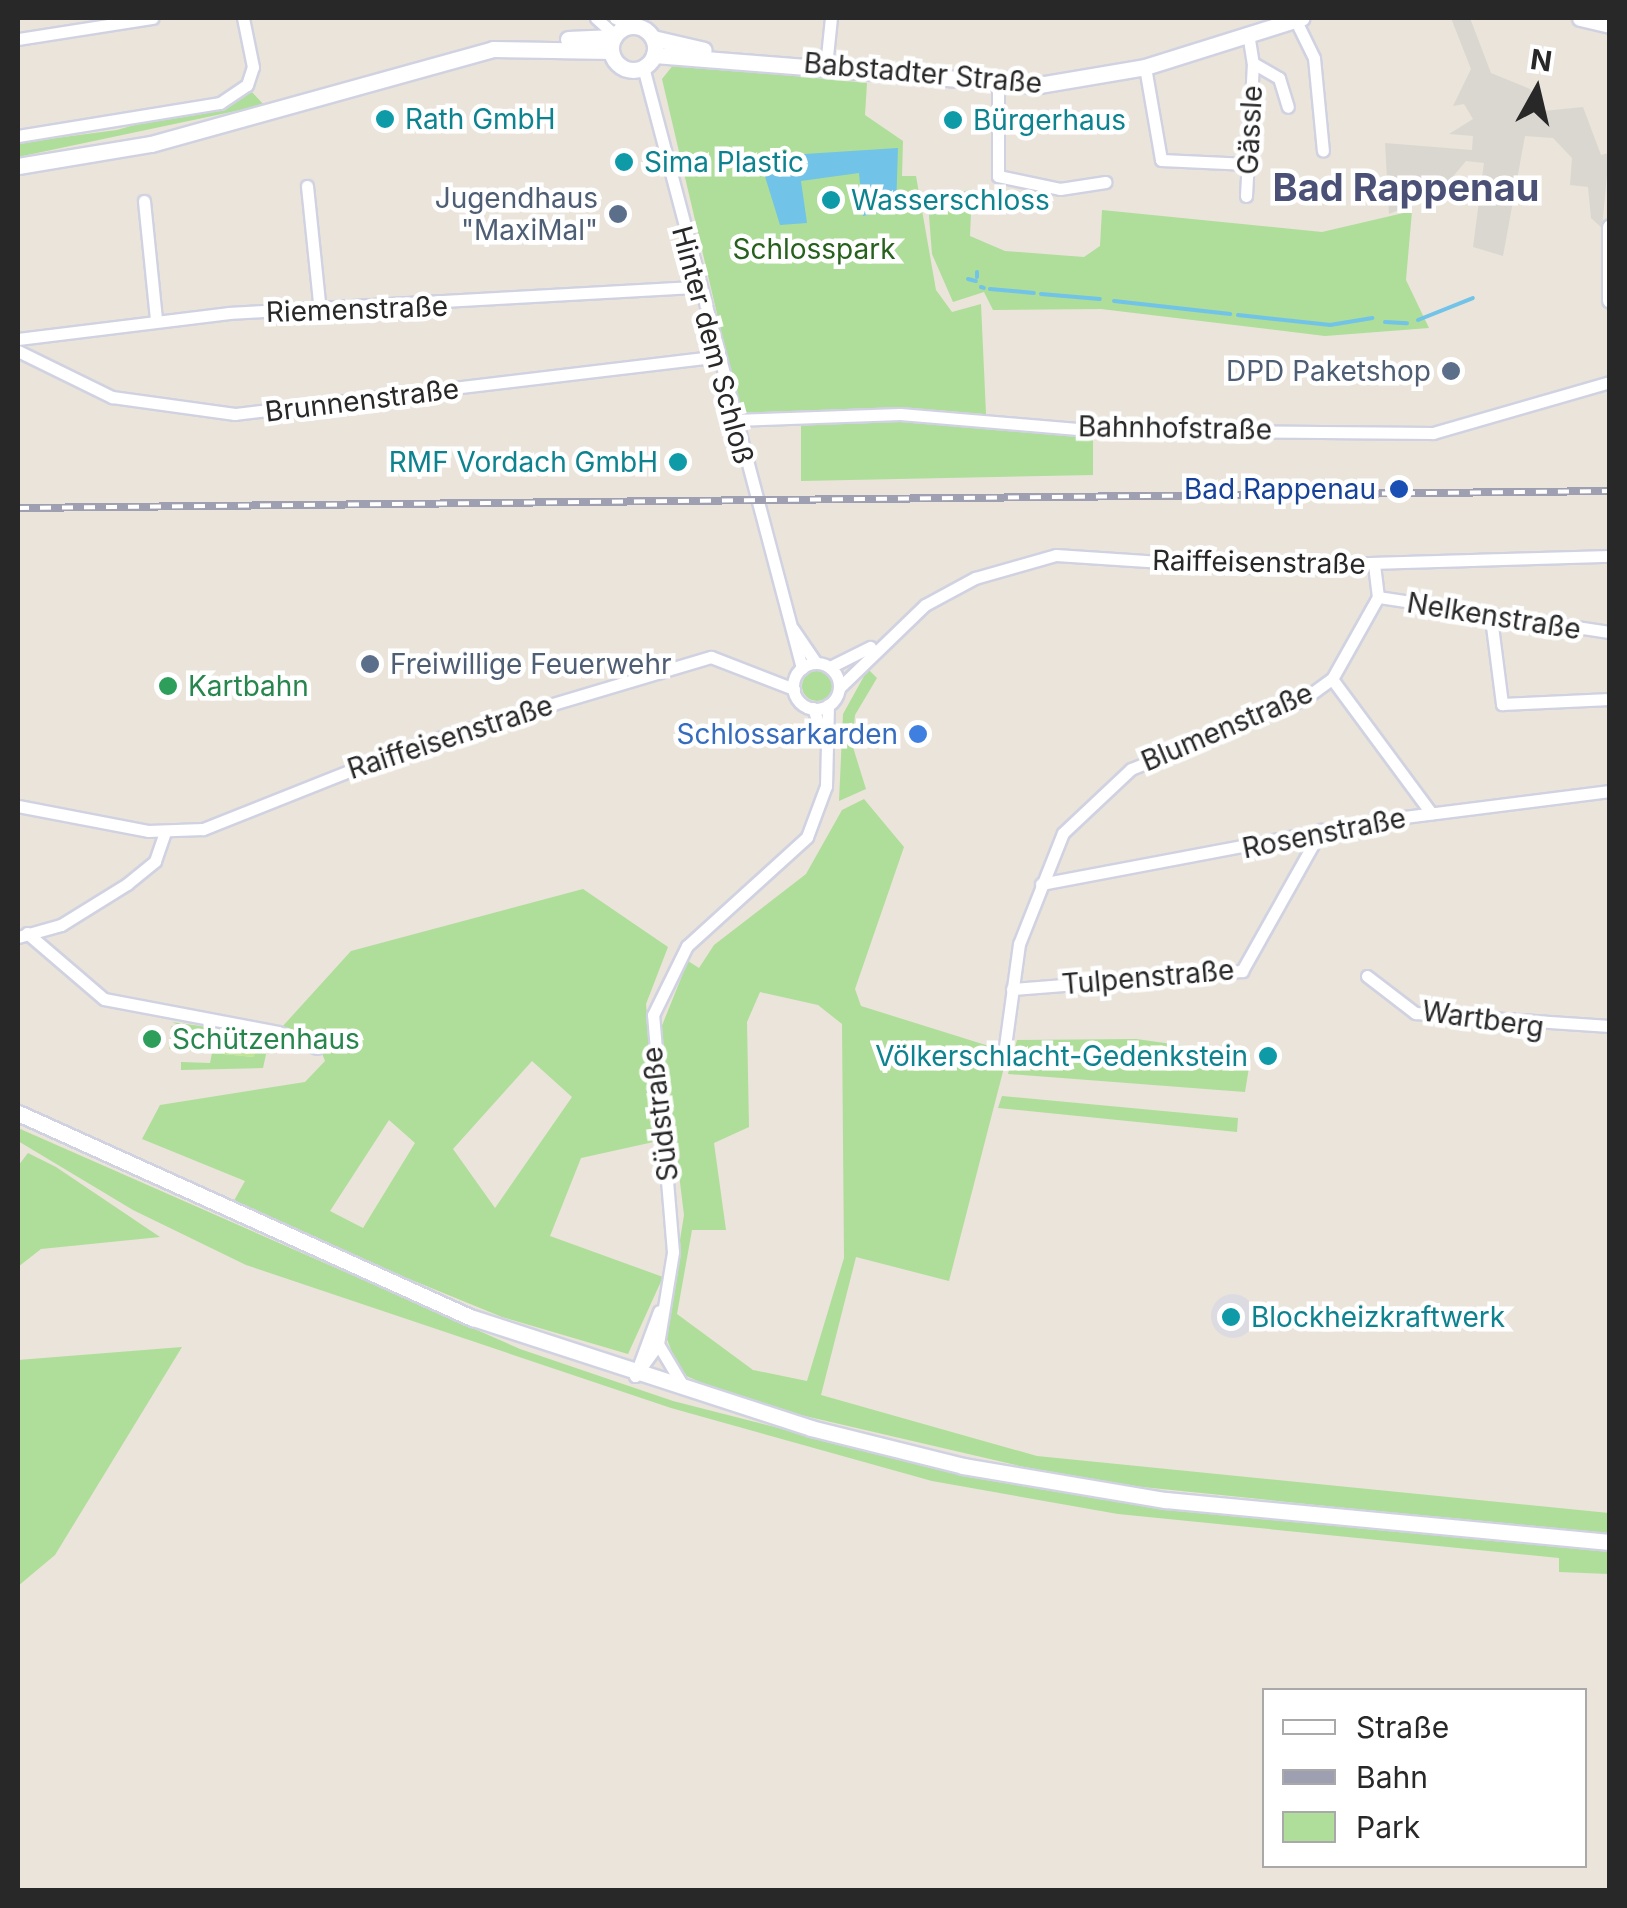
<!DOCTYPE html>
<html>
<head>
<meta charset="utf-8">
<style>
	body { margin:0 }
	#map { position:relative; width:1627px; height:1908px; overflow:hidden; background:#eae4da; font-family:Inter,sans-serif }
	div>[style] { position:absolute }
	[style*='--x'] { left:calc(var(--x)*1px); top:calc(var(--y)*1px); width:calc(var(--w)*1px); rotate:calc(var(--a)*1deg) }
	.industrial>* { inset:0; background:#dddbe2 }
	.round { border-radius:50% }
	.green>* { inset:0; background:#aede99 }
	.pitch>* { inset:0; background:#c0e595 }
	.plaza>* { inset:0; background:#dad7d1 }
	.water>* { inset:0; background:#71c3e8 }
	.stream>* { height:4px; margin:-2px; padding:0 2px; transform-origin:2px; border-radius:2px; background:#71c3e8 }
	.roads { filter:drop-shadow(2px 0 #d0d2e1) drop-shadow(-2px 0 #d0d2e1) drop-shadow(0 2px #d0d2e1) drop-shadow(0 -2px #d0d2e1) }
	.street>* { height:11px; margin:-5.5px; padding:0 5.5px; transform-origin:5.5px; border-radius:5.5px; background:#fff }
	.street>.ring { margin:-5.5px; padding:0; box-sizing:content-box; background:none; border:11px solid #fff; border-radius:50% }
	.secondary>* { height:15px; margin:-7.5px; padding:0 7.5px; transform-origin:7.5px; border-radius:7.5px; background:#fff }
	.secondary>.ring { margin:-7.5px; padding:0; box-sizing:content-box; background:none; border:15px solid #fff; border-radius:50% }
	.rail>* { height:8px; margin-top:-4px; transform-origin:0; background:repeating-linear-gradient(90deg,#fff 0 11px,#9ea0b2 0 22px); box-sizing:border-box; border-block:2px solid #9ea0b2 }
	.dots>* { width:28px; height:28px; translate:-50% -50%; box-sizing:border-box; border:5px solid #fff; border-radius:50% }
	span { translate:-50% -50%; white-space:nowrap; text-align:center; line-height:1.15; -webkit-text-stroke:9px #fff; paint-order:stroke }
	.street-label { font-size:28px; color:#282828 }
	.culture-label { font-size:28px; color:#0d838f }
	.left { translate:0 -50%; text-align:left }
	.right { translate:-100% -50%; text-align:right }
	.service-label { font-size:28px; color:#4e5e75 }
	.park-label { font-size:28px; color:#28611d }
	.transit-label { font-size:28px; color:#164399 }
	.leisure-label { font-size:28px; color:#27864d }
	.shop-label { font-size:28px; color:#366cbe }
	.district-label { font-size:38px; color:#4b5176; font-weight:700 }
	.frame { position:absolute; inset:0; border:20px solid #282828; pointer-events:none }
	.legend { position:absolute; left:1262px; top:1688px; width:325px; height:180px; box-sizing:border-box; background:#fff; border:2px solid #a9a9a9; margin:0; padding:12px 18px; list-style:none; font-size:30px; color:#282828 }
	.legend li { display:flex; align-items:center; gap:20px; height:50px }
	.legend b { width:50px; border:2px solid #a9a9a9 }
	.north { position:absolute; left:1487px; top:40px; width:100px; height:100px; -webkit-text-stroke:8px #fff; paint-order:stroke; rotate:8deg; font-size:28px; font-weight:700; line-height:40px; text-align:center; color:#282828 }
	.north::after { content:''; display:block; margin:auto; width:35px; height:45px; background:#282828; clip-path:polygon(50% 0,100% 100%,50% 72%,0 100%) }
</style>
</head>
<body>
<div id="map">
	<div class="industrial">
		<div class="round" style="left:1211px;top:1294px;width:44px;height:44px"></div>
	</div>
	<div class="green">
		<div style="clip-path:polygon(674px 64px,867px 83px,865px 115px,903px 141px,902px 176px,916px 176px,936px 290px,952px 312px,981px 304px,986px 414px,740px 412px,662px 79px)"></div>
		<div style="clip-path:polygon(251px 91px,264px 105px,18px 157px,18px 143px,117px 130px)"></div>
		<div style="clip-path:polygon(972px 189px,970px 236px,1005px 251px,1084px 257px,1100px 246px,1102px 210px,1322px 232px,1412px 211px,1406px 280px,1429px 328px,1325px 336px,1101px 309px,993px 310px,984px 292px,953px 302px,932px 254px,928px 203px)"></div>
		<div style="clip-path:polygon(897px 420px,1093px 438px,1093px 475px,801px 481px,801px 421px)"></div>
		<div style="clip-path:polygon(868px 669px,877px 678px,855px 715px,852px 744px,866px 789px,839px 801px,843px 714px)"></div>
		<div class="round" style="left:802px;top:671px;width:30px;height:30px"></div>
		<div style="clip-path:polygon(evenodd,864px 799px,904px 847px,855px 989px,861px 1006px,1008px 1052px,949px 1281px,856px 1257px,821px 1395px,1037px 1456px,1609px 1513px,1609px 1535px,1084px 1481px,741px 1401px,680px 1373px,665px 1334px,684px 1215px,661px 1028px,688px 961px,699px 968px,714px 945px,806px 874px,842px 810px,864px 799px,760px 992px,818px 1005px,842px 1024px,844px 1258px,807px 1381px,753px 1370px,677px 1314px,692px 1230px,726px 1230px,714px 1143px,749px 1127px,747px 1022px,760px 992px)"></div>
		<div style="clip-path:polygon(evenodd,583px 889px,668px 947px,646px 1004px,658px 1141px,581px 1158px,550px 1236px,663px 1277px,628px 1354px,502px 1317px,231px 1206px,245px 1181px,142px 1139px,160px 1105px,305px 1082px,325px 1061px,316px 1038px,282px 1027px,351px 951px,583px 889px,532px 1061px,572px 1097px,495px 1208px,453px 1149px,532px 1061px,583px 889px,389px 1120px,415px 1143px,363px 1228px,330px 1211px,389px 1120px)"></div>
		<div style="clip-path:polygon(172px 1022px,270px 1036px,263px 1068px,181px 1070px,181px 1062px,210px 1063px,212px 1053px,254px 1057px)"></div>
		<div style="clip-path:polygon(1136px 1039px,1251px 1055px,1245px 1092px,1008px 1074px,1017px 1040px)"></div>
		<div style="clip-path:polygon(1002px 1096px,1238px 1118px,1237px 1132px,998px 1108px)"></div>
		<div style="clip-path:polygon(18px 1128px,520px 1349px,673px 1401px,962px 1475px,1164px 1509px,1609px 1550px,1609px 1574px,1559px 1572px,1559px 1558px,1118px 1514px,932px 1481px,671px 1408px,246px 1265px,133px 1210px,18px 1141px)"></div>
		<div style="clip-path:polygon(28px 1153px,56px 1167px,160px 1237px,41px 1249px,18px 1267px,18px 1166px)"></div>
		<div style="clip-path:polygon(182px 1347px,55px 1555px,18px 1586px,18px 1360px)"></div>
	</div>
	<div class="pitch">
		<div style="clip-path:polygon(171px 1026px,258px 1040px,254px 1057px,169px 1049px)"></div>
	</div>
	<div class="plaza">
		<div style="clip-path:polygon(1451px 18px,1470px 18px,1491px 73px,1530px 89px,1543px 111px,1583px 107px,1601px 155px,1609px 153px,1602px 228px,1591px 218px,1588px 187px,1570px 185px,1572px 158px,1553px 138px,1525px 136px,1503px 256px,1473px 247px,1484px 163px,1466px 161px,1439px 193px,1389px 214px,1385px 143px,1472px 150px,1473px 136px,1449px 134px,1473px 119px,1464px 104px,1453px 106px,1471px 69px)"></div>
	</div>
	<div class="water">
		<div style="clip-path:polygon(898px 148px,896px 208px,863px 216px,859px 173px,801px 181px,807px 223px,780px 225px,759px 157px)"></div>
	</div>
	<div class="stream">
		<div style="--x:977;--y:277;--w:5;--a:-90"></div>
		<div style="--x:968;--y:279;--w:8;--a:14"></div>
		<div style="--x:981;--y:287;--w:3;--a:18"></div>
		<div style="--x:990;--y:289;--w:44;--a:5.2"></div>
		<div style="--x:1041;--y:294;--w:59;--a:4.8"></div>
		<div style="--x:1114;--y:301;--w:117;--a:6.4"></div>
		<div style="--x:1238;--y:315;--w:93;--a:6.2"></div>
		<div style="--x:1330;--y:325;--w:43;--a:-9.5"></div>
		<div style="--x:1418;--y:320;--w:59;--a:-21.8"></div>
		<div style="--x:1385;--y:322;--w:22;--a:3"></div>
	</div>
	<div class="roads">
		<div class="street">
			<div style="--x:596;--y:18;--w:25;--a:42"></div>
			<div style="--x:615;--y:18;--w:17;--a:28"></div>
			<div style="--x:1295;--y:19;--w:43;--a:64"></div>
			<div style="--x:1314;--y:58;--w:93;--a:84.5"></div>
			<div style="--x:1248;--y:33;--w:30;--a:81"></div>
			<div style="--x:1253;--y:63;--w:30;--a:30"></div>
			<div style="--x:1279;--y:78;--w:30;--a:73"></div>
			<div style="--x:18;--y:39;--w:136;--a:-8.9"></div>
			<div style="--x:826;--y:66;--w:48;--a:-84.1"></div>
			<div style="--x:643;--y:67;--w:622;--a:75.18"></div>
			<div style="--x:1145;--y:67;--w:94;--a:80.2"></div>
			<div style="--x:1161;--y:160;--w:87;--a:2.6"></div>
			<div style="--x:998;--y:84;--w:92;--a:90"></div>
			<div style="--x:998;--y:176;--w:63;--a:11.8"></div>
			<div style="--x:1060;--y:189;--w:46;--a:-8.8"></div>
			<div style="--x:18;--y:136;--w:205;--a:-9.3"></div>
			<div style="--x:220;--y:103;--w:32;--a:-34"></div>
			<div style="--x:247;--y:85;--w:19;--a:-72"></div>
			<div style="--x:253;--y:67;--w:50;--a:-101.5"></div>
			<div style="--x:307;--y:186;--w:127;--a:84.1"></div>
			<div style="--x:1246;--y:196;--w:133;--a:-87"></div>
			<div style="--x:144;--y:201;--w:120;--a:84.2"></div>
			<div style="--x:18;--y:339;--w:213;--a:-7"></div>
			<div style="--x:229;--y:313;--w:469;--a:-3.2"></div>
			<div style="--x:18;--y:351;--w:105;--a:26.1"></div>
			<div style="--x:112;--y:397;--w:124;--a:7.9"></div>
			<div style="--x:235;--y:414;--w:484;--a:-6.8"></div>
			<div style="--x:734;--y:420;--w:166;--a:-2.1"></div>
			<div style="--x:900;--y:414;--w:193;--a:4.8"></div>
			<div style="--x:1092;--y:430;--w:341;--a:0.5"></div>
			<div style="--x:1433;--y:433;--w:184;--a:-16.1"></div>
			<div style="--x:1378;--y:597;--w:235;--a:8.6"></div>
			<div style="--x:1491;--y:618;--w:87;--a:82.7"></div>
			<div style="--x:1502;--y:704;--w:108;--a:-2.7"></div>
			<div style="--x:793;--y:629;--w:41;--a:55.9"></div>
			<div class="ring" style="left:793px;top:663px;width:35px;height:35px"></div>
			<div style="--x:830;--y:667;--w:45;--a:-26.6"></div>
			<div style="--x:1332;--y:679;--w:167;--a:53.5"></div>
			<div style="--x:839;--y:688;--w:120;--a:-44"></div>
			<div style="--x:925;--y:605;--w:57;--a:-28.4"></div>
			<div style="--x:975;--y:578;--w:84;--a:-15.9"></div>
			<div style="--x:1056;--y:555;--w:179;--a:3.8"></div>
			<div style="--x:1235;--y:567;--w:375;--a:-1.7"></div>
			<div style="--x:813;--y:708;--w:36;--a:71"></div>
			<div style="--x:18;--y:806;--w:132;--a:10.9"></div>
			<div style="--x:148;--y:831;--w:55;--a:-2.1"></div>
			<div style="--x:203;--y:829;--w:225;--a:-21.7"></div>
			<div style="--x:412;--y:746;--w:312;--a:-16.6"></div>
			<div style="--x:711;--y:657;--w:89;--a:21.1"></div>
			<div style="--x:1041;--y:884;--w:345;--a:-10.7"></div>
			<div style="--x:1380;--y:820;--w:232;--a:-7.2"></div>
			<div style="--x:27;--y:933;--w:101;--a:40.6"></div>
			<div style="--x:104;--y:999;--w:177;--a:10.7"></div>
			<div style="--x:278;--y:1032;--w:42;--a:22.3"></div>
			<div style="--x:18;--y:937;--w:45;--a:-15.6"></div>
			<div style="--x:61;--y:925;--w:78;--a:-31.8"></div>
			<div style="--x:127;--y:884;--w:36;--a:-39"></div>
			<div style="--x:155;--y:861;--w:31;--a:-71"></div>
			<div style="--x:1367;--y:976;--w:61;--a:37.6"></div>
			<div style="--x:1415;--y:1013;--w:195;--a:3.8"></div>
			<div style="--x:1012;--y:989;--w:231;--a:-4.5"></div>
			<div style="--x:1242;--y:971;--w:162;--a:-60.7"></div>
			<div style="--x:1005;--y:1046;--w:103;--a:-82.2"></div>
			<div style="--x:1019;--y:944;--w:119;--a:-68.4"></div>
			<div style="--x:1063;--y:833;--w:93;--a:-43.3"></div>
			<div style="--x:1131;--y:769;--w:187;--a:-22"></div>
			<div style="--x:1304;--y:699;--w:34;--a:-36"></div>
			<div style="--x:1332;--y:679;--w:94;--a:-60.7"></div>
			<div style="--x:1378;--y:597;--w:33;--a:-97"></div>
			<div style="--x:658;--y:1344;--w:49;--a:59.2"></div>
			<div style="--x:635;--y:1376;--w:39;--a:-54"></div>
			<div style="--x:658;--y:1344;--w:93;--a:-80.7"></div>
			<div style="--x:673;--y:1252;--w:238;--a:-94.8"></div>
			<div style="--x:653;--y:1015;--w:77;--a:-63.8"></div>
			<div style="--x:687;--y:946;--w:162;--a:-42.2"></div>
			<div style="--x:807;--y:837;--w:54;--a:-69.6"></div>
			<div style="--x:826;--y:786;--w:81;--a:-88.6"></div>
			<div style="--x:635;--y:1376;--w:69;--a:-69.7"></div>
		</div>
		<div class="secondary">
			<div style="--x:1580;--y:18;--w:31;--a:13"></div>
			<div class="ring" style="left:611px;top:26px;width:29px;height:29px"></div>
			<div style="--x:653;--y:38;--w:52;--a:13.2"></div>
			<div style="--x:568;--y:39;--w:46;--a:-2.5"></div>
			<div style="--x:654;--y:55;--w:386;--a:4.5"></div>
			<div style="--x:1039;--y:85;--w:108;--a:-9.6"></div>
			<div style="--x:1145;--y:67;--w:164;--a:-17.4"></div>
			<div style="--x:18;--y:166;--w:135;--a:-9.4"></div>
			<div style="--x:151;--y:144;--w:355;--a:-15.5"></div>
			<div style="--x:493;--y:49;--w:118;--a:1"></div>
			<div style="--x:1610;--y:227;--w:73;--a:90"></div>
			<div style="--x:18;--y:1113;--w:499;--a:24.3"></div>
			<div style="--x:473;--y:1318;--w:355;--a:18"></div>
			<div style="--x:811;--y:1428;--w:157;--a:14"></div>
			<div style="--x:963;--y:1466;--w:205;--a:9.6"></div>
			<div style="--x:1165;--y:1500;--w:447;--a:5.4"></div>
		</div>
	</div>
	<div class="rail">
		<div style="--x:18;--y:508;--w:1592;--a:-0.61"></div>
	</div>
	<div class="dots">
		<div style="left:385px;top:119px;background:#0f9aa8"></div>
		<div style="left:953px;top:120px;background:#0f9aa8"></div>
		<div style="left:624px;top:162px;background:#0f9aa8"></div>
		<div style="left:831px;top:200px;background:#0f9aa8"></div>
		<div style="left:618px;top:214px;background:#5c6f8a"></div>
		<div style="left:1451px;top:371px;background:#5c6f8a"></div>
		<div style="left:678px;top:462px;background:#0f9aa8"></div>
		<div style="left:1399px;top:489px;background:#1a4fb4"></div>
		<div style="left:370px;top:664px;background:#5c6f8a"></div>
		<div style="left:168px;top:686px;background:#2e9e5b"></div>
		<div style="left:918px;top:734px;background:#3f7fe0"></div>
		<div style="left:152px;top:1039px;background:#2e9e5b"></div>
		<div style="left:1268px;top:1056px;background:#0f9aa8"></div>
		<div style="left:1231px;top:1317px;background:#0f9aa8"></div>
	</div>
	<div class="street-label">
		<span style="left:923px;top:73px;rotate:5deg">Babstadter Straße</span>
		<span style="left:1250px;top:130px;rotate:-87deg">Gässle</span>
		<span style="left:357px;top:309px;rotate:-2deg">Riemenstraße</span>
		<span style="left:713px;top:345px;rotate:75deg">Hinter dem Schloß</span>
		<span style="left:362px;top:400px;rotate:-7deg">Brunnenstraße</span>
		<span style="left:1175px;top:428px;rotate:1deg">Bahnhofstraße</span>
		<span style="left:1259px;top:562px;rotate:1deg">Raiffeisenstraße</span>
		<span style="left:1494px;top:616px;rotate:9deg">Nelkenstraße</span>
		<span style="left:1227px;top:727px;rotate:-23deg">Blumenstraße</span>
		<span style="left:450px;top:737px;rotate:-18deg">Raiffeisenstraße</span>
		<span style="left:1324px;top:833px;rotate:-11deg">Rosenstraße</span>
		<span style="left:1148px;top:977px;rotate:-5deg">Tulpenstraße</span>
		<span style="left:1483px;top:1019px;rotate:8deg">Wartberg</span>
		<span style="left:660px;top:1114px;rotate:-97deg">Südstraße</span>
	</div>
	<div class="culture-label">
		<span class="left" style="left:405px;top:119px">Rath GmbH</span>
		<span class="left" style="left:973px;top:120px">Bürgerhaus</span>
		<span class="left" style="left:644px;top:162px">Sima Plastic</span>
		<span class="left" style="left:851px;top:200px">Wasserschloss</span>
		<span class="right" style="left:658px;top:462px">RMF Vordach GmbH</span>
		<span class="right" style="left:1248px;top:1056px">Völkerschlacht-Gedenkstein</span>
		<span class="left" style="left:1251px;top:1317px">Blockheizkraftwerk</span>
	</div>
	<div class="service-label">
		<span class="right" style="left:598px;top:214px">Jugendhaus<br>"MaxiMal"</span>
		<span class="right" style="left:1431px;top:371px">DPD Paketshop</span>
		<span class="left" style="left:390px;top:664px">Freiwillige Feuerwehr</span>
	</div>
	<div class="park-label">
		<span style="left:814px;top:249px">Schlosspark</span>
	</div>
	<div class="transit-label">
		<span class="right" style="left:1376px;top:489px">Bad Rappenau</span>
	</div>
	<div class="leisure-label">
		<span class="left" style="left:188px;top:686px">Kartbahn</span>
		<span class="left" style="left:172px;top:1039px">Schützenhaus</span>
	</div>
	<div class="shop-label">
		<span class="right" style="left:898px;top:734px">Schlossarkarden</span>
	</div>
	<div class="district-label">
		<span style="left:1406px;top:188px">Bad Rappenau</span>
	</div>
	<div class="frame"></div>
	<ul class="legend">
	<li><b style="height:12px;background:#fff"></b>Straße</li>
	<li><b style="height:12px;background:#9ea0b2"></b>Bahn</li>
	<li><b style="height:28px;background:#aede99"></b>Park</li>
	</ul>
	<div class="north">N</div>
</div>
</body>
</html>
